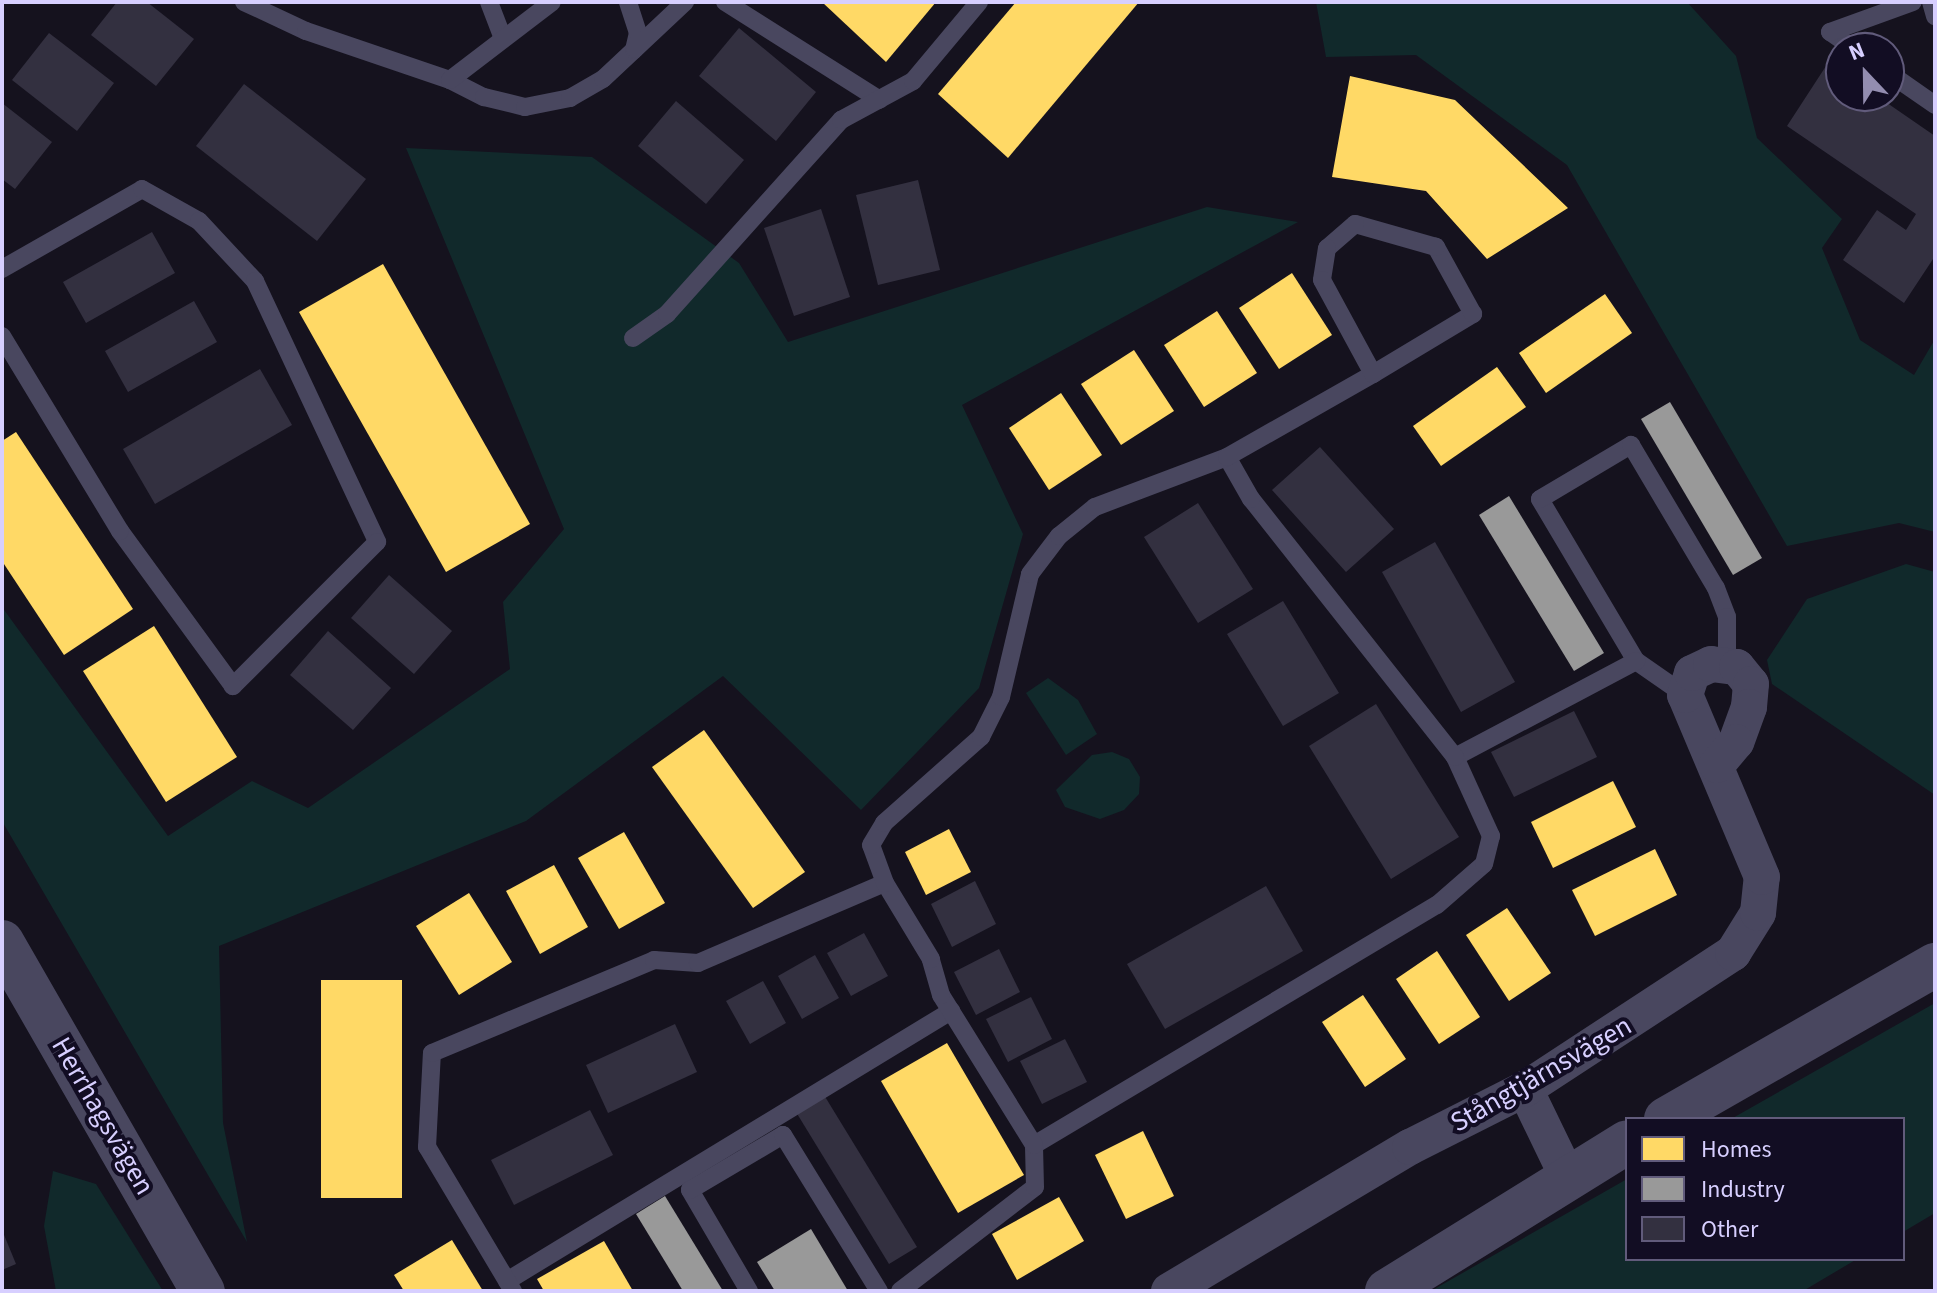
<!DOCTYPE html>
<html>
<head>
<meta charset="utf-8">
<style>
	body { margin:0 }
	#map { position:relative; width:1937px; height:1293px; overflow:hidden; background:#15121e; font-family:"Source Sans 3",sans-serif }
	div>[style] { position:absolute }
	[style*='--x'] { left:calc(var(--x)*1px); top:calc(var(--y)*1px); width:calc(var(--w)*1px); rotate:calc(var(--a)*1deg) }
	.green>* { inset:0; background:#11292b }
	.homes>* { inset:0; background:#ffd966 }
	.industry>* { inset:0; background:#999 }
	.building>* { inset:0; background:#333040 }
	.service>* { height:18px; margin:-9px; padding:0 9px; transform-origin:9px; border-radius:9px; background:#49475f }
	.minor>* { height:36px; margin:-18px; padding:0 18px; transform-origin:18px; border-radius:18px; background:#49475f }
	.tertiary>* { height:44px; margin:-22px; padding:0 22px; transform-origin:22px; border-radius:22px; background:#49475f }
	span { translate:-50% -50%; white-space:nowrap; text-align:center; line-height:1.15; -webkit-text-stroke:8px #120d23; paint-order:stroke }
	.street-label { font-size:28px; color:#d7cfff }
	.frame { position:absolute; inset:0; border:4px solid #d7cfff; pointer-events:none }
	.legend { position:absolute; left:1625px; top:1117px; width:280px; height:144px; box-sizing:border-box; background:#120d23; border:2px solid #615b7b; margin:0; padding:10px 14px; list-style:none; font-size:24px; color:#d7cfff }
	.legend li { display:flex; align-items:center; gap:16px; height:40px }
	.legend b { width:40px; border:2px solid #615b7b }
	.north { position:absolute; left:1825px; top:32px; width:80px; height:80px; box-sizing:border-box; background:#120d23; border:2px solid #615b7b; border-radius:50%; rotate:338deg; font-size:22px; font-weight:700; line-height:32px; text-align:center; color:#d7cfff }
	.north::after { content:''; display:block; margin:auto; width:28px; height:36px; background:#938db0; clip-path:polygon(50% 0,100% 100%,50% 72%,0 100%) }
</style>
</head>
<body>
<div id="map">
	<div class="green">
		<div style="clip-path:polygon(1316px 2px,1687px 2px,1736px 56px,1757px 138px,1842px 219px,1822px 248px,1860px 340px,1914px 375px,1935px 339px,1935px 532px,1899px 523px,1787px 546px,1567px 165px,1416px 55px,1326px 57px)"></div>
		<div style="clip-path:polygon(406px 148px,592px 157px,739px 263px,788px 342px,1207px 207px,1298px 222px,962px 405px,1023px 534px,979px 688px,861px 810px,723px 676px,526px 821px,219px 946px,223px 1123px,247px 1242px,2px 821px,2px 607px,168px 836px,252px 781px,308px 808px,510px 669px,503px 602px,564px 529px)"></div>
		<div style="clip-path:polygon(1906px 564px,1935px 572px,1935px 795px,1772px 684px,1767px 660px,1807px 599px)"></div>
		<div style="clip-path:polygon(1048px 678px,1078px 700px,1097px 734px,1066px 755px,1026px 693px)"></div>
		<div style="clip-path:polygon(1112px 752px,1129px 759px,1140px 777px,1139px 794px,1124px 810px,1100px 819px,1065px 807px,1056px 790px,1092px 755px)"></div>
		<div style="clip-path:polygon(1935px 1003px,1935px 1213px,1903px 1232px,1903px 1119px,1731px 1119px)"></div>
		<div style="clip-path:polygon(53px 1171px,96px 1184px,163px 1291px,56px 1291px,44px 1226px)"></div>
		<div style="clip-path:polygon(1627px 1179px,1627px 1259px,1857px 1259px,1803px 1291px,1431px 1291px)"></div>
	</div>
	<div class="homes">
		<div style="clip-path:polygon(822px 2px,936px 2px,886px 62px)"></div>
		<div style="clip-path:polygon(1016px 2px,1139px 2px,1008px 158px,938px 94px)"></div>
		<div style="clip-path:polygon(1350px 76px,1455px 100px,1568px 208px,1487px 259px,1426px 191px,1332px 177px)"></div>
		<div style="clip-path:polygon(383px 264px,530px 524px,446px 572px,299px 312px)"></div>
		<div style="clip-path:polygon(1292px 273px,1332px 335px,1279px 369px,1239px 308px)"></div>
		<div style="clip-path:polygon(1605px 294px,1632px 333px,1546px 393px,1519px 353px)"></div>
		<div style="clip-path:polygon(1217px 311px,1257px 373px,1204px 407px,1164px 345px)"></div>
		<div style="clip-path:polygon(1134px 350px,1174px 411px,1121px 445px,1081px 384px)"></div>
		<div style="clip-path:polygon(1497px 367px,1526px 407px,1441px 466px,1413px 426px)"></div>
		<div style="clip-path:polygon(1061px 393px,1102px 455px,1049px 490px,1009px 428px)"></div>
		<div style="clip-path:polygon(16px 432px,133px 609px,64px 655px,2px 561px,2px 441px)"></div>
		<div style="clip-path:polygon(154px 626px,237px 757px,166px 802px,83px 671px)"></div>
		<div style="clip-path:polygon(704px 730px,805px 872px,753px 908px,652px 767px)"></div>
		<div style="clip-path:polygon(1613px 781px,1636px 827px,1553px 868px,1531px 822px)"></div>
		<div style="clip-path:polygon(949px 829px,971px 872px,926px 895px,905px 852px)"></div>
		<div style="clip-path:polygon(624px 832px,665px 903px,619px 929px,578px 858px)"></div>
		<div style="clip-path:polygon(1655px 849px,1677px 895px,1595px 936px,1572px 890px)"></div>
		<div style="clip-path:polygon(554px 865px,588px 927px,540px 954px,506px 891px)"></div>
		<div style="clip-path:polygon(469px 893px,512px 962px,459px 995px,416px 926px)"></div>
		<div style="clip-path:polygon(1507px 908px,1551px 973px,1509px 1001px,1466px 935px)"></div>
		<div style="clip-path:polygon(1437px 951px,1480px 1017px,1439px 1044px,1396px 979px)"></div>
		<div style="clip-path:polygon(321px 980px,402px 980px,402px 1198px,321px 1198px)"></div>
		<div style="clip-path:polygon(1363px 995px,1406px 1059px,1365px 1087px,1322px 1022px)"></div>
		<div style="clip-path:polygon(947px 1043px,1024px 1175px,958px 1213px,881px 1081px)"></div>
		<div style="clip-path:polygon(1143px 1131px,1174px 1196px,1126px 1219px,1095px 1155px)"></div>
		<div style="clip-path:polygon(1059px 1197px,1084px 1241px,1017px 1280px,992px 1234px)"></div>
		<div style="clip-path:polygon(452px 1240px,483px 1291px,404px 1291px,394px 1275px)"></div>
		<div style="clip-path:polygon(604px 1241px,633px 1291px,544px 1291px,537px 1279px)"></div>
	</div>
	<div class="industry">
		<div style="clip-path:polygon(1670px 402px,1762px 558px,1733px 575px,1641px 419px)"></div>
		<div style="clip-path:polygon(1509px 496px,1604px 653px,1574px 671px,1479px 515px)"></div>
		<div style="clip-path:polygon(665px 1196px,723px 1291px,683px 1291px,636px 1214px)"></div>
		<div style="clip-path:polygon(811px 1229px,848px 1291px,775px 1291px,757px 1262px)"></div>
	</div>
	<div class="building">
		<div style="clip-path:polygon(117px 2px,147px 2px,194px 39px,156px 86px,91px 35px)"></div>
		<div style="clip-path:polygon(739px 28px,816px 92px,776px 141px,699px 76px)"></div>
		<div style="clip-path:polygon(49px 33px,114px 83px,77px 131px,12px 80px)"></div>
		<div style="clip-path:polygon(1826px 66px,1841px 77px,1841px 96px,1877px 96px,1935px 136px,1935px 256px,1904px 303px,1843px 260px,1877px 210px,1906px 230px,1916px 214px,1787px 126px)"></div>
		<div style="clip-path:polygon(244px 84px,366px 179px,317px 241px,196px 146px)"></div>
		<div style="clip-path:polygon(676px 101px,744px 160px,706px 204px,638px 146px)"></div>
		<div style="clip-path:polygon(2px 103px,52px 142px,15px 189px,2px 179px)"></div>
		<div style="clip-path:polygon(918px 180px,940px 270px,878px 285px,856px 195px)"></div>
		<div style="clip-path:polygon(821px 209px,850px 297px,794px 316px,764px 228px)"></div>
		<div style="clip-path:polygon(152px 232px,175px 273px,86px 323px,63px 282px)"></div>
		<div style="clip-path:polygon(194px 301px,217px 342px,128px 392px,105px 351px)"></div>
		<div style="clip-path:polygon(260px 369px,292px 425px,155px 504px,123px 449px)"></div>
		<div style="clip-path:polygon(1320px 447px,1394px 529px,1346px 572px,1272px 490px)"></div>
		<div style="clip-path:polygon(1198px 503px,1253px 589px,1198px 623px,1144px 537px)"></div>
		<div style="clip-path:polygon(1435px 542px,1515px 682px,1461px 712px,1382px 572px)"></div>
		<div style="clip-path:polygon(389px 575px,452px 631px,414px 674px,351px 618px)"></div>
		<div style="clip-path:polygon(1283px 601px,1339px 693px,1283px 726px,1227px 634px)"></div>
		<div style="clip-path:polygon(328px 631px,391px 688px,353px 730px,290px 675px)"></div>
		<div style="clip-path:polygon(1376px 704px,1459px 837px,1391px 879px,1309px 746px)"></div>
		<div style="clip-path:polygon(1574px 711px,1597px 757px,1514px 797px,1491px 752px)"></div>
		<div style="clip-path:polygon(975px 881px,996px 924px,952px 947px,931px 904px)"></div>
		<div style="clip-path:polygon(1266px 886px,1303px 951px,1165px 1029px,1127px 964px)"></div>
		<div style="clip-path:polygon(864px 933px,888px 976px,851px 996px,827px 953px)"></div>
		<div style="clip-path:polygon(999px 949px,1020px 992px,976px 1015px,954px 972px)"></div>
		<div style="clip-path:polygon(815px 955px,839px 998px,802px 1019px,778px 976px)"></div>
		<div style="clip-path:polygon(763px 981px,786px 1023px,750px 1044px,726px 1001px)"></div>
		<div style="clip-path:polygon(1031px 997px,1052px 1039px,1008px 1062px,986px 1019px)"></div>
		<div style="clip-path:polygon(675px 1024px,697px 1072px,608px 1113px,586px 1065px)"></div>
		<div style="clip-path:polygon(1065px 1039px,1087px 1082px,1042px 1104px,1020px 1061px)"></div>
		<div style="clip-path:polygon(824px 1095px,917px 1247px,889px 1264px,796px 1112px)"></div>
		<div style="clip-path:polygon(590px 1110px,613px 1155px,514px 1205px,491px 1160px)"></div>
		<div style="clip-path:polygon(2px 1230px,16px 1264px,2px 1270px)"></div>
	</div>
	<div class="service">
		<div style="--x:244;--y:2;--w:68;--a:25.1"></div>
		<div style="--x:306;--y:31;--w:152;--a:18.8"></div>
		<div style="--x:450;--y:80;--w:38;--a:27"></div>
		<div style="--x:484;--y:97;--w:42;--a:13.7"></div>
		<div style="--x:525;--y:107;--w:46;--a:-11.3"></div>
		<div style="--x:570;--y:98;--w:38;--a:-30"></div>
		<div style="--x:603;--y:79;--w:42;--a:-43.1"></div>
		<div style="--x:634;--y:50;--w:17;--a:-77"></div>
		<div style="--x:638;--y:33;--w:33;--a:-108"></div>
		<div style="--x:489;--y:2;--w:39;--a:69"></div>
		<div style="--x:725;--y:2;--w:183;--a:32.3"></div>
		<div style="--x:1931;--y:2;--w:15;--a:74"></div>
		<div style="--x:1853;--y:48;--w:28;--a:-145"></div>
		<div style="--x:1830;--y:32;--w:88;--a:-19.9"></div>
		<div style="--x:635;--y:49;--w:69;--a:-43.2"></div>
		<div style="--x:1889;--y:73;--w:56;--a:34.8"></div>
		<div style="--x:450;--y:80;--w:128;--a:-37.4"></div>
		<div style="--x:2;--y:269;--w:161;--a:-29.7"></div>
		<div style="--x:142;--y:189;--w:65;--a:29.3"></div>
		<div style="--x:199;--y:221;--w:82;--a:47"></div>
		<div style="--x:255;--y:281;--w:288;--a:64.9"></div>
		<div style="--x:377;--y:542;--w:204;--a:135"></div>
		<div style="--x:233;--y:686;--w:192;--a:-126.1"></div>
		<div style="--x:120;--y:531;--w:228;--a:-121.2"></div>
		<div style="--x:633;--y:338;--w:42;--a:-35.2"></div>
		<div style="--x:667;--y:314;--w:261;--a:-48.1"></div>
		<div style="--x:841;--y:120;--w:82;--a:-28.4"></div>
		<div style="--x:913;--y:81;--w:103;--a:-50.1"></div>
		<div style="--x:1685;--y:695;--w:60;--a:-145.2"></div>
		<div style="--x:1636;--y:661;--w:188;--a:-120.7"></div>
		<div style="--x:1540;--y:499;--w:106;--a:-30.7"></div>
		<div style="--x:1631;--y:445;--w:166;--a:59.3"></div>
		<div style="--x:1716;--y:588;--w:31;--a:69"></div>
		<div style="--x:1727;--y:617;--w:49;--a:90"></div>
		<div style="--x:1455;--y:757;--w:205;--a:-27.9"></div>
		<div style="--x:1034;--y:1145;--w:469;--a:-30.8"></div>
		<div style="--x:1437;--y:905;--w:62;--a:-41.1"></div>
		<div style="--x:1484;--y:864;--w:29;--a:-76"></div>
		<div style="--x:1491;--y:836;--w:87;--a:-114.5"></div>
		<div style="--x:1455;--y:757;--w:329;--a:-128.3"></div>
		<div style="--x:1251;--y:499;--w:48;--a:-119.7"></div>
		<div style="--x:507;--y:1281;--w:520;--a:-31.3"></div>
		<div style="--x:513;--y:1291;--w:168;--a:-120.8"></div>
		<div style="--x:427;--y:1147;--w:94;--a:-87"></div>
		<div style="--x:432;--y:1053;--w:241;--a:-22.7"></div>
		<div style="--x:654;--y:960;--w:44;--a:3.9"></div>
		<div style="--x:698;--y:963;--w:203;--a:-23.2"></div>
		<div style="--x:749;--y:1291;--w:117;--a:-120.3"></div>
		<div style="--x:690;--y:1190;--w:108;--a:-30.6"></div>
		<div style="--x:783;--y:1135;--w:183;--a:58.4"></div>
		<div style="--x:900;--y:1291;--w:170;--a:-37.6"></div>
		<div style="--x:1035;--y:1187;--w:42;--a:-91.4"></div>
		<div style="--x:1034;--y:1145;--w:176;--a:-121.8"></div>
		<div style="--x:941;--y:995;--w:37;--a:-106"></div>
		<div style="--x:931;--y:959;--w:89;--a:-121.2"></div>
		<div style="--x:885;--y:883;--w:40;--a:-110.2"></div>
		<div style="--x:871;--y:845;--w:26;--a:-59"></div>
		<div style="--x:884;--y:823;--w:130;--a:-41.6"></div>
		<div style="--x:981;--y:737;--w:45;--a:-63.4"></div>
		<div style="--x:1001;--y:697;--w:126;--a:-76.7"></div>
		<div style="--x:1030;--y:574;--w:48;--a:-52.7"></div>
		<div style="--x:1059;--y:536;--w:46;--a:-38.9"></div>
		<div style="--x:1095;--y:507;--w:141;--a:-20.7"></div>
		<div style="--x:1227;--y:457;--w:168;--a:-29.6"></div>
		<div style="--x:1373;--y:374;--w:117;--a:-31"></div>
		<div style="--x:1473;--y:314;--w:77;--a:-118.9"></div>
		<div style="--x:1436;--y:247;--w:84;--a:-164.1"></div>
		<div style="--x:1355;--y:224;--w:37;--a:139"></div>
		<div style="--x:1327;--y:248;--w:32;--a:99"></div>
		<div style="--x:1322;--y:280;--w:107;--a:61.5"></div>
	</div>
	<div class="minor">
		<div style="--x:1525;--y:1089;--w:97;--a:64.2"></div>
		<div style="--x:1169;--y:1291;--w:281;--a:-30.9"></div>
		<div style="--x:1410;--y:1147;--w:129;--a:-26.8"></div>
		<div style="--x:1525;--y:1089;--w:249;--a:-33.2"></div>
		<div style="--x:1733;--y:953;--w:47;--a:-58"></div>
		<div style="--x:1758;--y:913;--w:36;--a:-84"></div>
		<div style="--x:1762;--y:877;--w:198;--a:-112.9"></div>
		<div style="--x:1685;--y:695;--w:23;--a:-72"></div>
		<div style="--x:1692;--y:673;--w:21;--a:-25"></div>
		<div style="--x:1711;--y:664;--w:26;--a:7"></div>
		<div style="--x:1737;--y:667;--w:22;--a:51"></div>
		<div style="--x:1751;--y:684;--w:23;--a:95"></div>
		<div style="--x:1749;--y:707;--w:37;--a:110"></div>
		<div style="--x:1736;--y:742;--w:30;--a:130"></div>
	</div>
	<div class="tertiary">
		<div style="--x:2;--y:942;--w:403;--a:60.1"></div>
		<div style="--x:1666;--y:1119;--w:310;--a:-29.8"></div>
		<div style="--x:1387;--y:1291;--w:282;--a:-31.8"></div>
	</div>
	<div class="street-label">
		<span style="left:1541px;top:1074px;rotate:-30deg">Stångtjärnsvägen</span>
		<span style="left:103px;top:1116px;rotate:60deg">Herrhagsvägen</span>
	</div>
	<div class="frame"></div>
	<ul class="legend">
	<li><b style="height:22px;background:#ffd966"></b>Homes</li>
	<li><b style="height:22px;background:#999"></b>Industry</li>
	<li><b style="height:22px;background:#333040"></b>Other</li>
	</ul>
	<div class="north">N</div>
</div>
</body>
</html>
